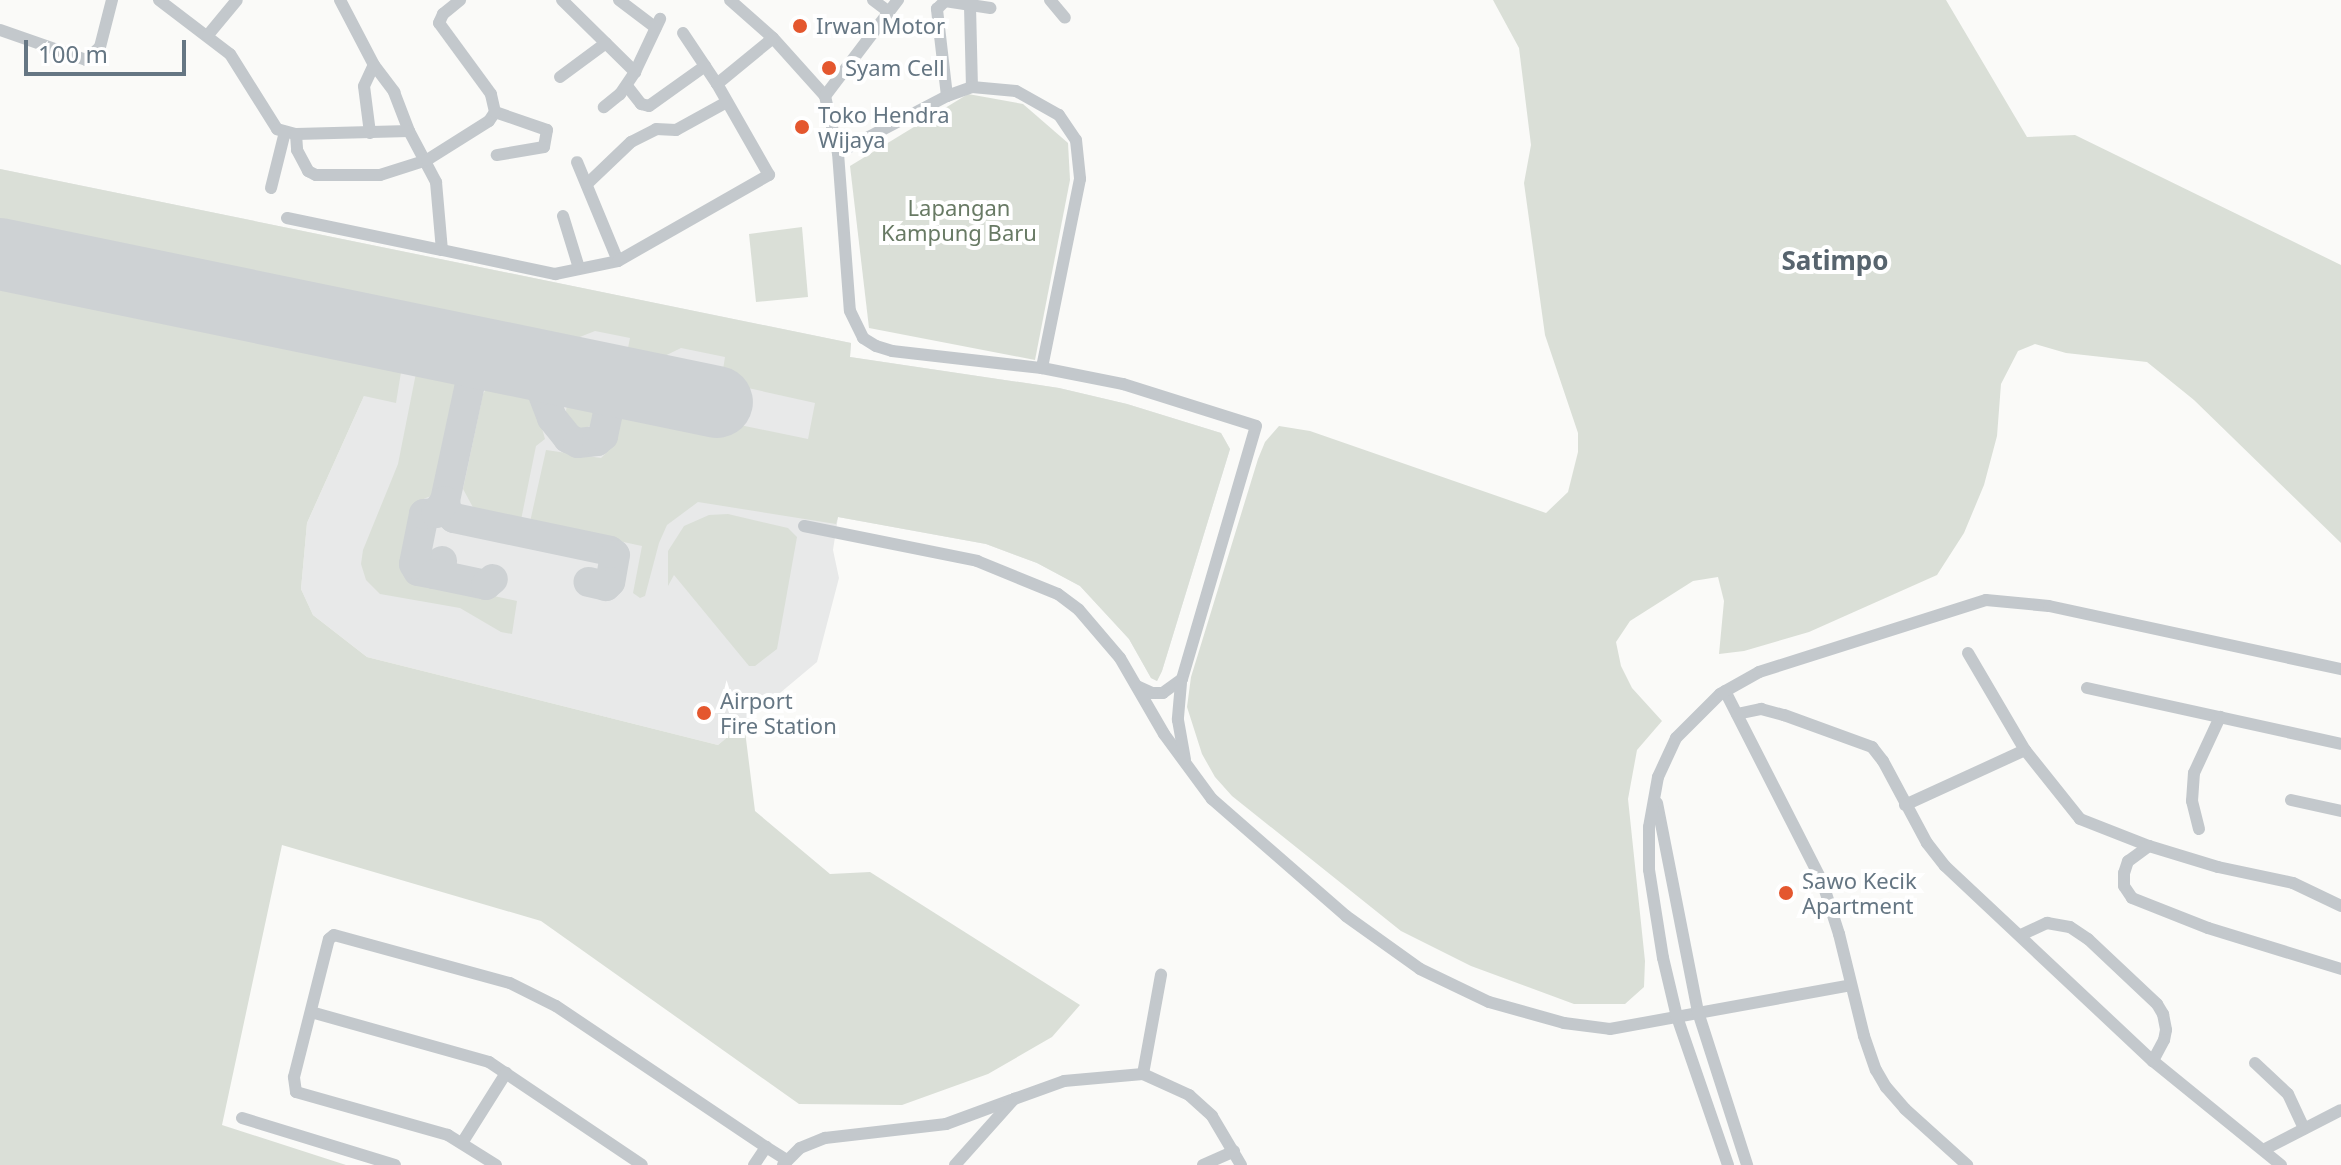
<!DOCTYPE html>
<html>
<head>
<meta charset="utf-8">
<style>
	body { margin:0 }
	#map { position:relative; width:2341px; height:1165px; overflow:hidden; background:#fafaf8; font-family:"Noto Sans",sans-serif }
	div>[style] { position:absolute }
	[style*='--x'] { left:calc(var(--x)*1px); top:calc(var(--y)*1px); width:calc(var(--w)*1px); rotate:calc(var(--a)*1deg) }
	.built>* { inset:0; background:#e8e9e9 }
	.green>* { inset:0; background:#dadfd7 }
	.round { border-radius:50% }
	.taxiway>* { height:30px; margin:-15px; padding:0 15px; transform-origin:15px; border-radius:15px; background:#ced2d4 }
	.runway>* { height:72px; margin:-36px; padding:0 36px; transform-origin:36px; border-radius:36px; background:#ced2d4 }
	.street>* { height:12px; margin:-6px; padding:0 6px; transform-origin:6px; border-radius:6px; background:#c3c8cc }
	.dots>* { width:22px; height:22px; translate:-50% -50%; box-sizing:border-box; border:4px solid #fff; border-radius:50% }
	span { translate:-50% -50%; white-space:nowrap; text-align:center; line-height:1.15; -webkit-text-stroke:8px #fff; paint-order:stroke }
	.poi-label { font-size:22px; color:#657683 }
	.left { translate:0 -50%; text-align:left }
	.park-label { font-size:22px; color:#687a64 }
	.quarter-label { font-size:26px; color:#57646e; font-weight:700 }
	.scale { position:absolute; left:24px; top:40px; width:162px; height:36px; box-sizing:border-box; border:4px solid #657683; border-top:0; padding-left:10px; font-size:24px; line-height:28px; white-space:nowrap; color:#657683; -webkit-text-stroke:6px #fff; paint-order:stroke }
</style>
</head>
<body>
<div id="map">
	<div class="built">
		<div style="clip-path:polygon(0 169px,851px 343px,850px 357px,1059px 388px,1127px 404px,1221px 433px,1230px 449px,1162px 671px,1157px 681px,1151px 678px,1129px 639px,1080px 586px,1037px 563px,986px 544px,838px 517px,833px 550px,839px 578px,817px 662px,718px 745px,367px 657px,313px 615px,301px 589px,307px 523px,364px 396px,0 322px)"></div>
	</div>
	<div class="green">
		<div style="clip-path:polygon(1493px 0,1946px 0,2027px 137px,2075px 135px,2341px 265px,2341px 543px,2194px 400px,2147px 362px,2066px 353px,2035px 344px,2018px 351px,2001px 384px,1997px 436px,1984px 485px,1964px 533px,1937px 575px,1809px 632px,1744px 651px,1719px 654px,1724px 601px,1718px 577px,1693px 581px,1630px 621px,1616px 642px,1621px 666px,1632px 688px,1662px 721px,1637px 750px,1628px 799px,1645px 961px,1644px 987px,1625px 1004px,1574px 1004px,1471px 966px,1401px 931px,1232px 796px,1215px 777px,1202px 754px,1187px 707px,1191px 677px,1258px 459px,1265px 442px,1279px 426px,1310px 431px,1546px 513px,1568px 492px,1578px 452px,1578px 433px,1545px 335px,1524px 183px,1531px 145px,1519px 48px)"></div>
		<div style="clip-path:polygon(968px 94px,1023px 104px,1068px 143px,1070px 180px,1035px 360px,869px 328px,850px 166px)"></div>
		<div style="clip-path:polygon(0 169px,851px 343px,850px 357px,1059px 388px,1127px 404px,1221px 433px,1230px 449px,1162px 671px,1157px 681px,1151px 678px,1129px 639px,1080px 586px,1037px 563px,986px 544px,838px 517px,836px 524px,698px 502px,667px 525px,659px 543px,645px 596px,640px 598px,633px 593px,642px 546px,530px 522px,546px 450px,601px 458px,613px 446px,624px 401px,808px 439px,815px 403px,721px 382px,725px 357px,681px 348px,640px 368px,625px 363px,630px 338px,595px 331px,552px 348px,0 235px)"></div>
		<div style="clip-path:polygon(802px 227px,808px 297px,756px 302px,749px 234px)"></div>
		<div style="clip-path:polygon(0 274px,394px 354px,402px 366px,396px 403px,364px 396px,307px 523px,301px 589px,313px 615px,367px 657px,718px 745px,744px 723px,755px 811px,830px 874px,870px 872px,1080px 1005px,1052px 1037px,988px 1074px,902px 1105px,799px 1104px,541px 921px,282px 845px,222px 1125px,346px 1165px,0 1165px)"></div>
		<div style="clip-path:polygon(429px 361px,451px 365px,457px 372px,462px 389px,442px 481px,431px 496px,421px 500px,406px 577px,517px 601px,512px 634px,501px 632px,460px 608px,380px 594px,366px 580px,361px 564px,363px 550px,398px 464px,417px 368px)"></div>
		<div style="clip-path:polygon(506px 376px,523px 380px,536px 407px,545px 439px,536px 446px,521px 520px,475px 511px,463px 489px,483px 394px,489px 385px)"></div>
		<div class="round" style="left:566px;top:396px;width:32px;height:32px"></div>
		<div style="clip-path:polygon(728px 514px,788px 528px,797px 537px,777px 649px,755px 666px,749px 666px,674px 575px,668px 586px,668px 551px,684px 526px,709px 515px)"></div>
	</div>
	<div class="taxiway">
		<div style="--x:457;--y:348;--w:27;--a:54"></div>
		<div style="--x:473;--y:370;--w:13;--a:-45"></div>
		<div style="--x:482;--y:361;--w:18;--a:-13"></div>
		<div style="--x:531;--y:363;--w:59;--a:69.1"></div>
		<div style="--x:552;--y:418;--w:26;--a:51"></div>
		<div style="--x:568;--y:438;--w:11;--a:27"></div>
		<div style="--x:578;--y:443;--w:19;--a:-6"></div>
		<div style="--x:597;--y:441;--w:8;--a:-40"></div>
		<div style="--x:603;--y:436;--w:57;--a:-77.9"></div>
		<div style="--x:473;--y:370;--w:134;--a:102.1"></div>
		<div style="--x:445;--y:501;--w:11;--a:80"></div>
		<div style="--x:447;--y:512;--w:9;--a:41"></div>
		<div style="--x:454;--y:518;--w:159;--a:11.9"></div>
		<div style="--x:610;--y:551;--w:6;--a:39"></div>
		<div style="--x:615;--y:555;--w:27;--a:100"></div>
		<div style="--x:610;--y:582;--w:6;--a:135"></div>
		<div style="--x:606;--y:586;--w:18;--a:-167"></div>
		<div style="--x:442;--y:561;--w:15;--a:122"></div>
		<div style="--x:434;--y:574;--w:16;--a:-169"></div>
		<div style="--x:418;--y:571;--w:8;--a:-120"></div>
		<div style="--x:414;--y:564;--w:51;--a:-78.7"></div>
		<div style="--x:424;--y:514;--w:12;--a:-5"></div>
		<div style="--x:436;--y:513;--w:15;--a:-53"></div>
		<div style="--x:434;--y:574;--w:53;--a:11.9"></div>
		<div style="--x:486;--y:585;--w:9;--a:-41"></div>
	</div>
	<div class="runway">
		<div style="--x:0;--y:254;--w:732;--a:11.66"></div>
	</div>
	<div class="street">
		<div style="--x:159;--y:0;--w:89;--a:37.3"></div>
		<div style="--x:230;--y:54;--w:89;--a:57.9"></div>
		<div style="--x:277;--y:129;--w:20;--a:15"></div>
		<div style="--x:296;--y:134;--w:113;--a:-1.5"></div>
		<div style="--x:340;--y:0;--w:73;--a:62.4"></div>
		<div style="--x:374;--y:65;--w:34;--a:53"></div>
		<div style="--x:394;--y:92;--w:42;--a:69"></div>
		<div style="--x:409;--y:131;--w:58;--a:62.1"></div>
		<div style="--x:436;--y:182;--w:68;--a:85"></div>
		<div style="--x:442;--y:250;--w:116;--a:12"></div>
		<div style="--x:555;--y:274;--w:64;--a:-11.7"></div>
		<div style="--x:618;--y:261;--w:107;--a:-112.5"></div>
		<div style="--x:562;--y:0;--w:103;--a:44.6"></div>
		<div style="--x:635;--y:72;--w:27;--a:124"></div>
		<div style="--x:620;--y:94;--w:21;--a:141"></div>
		<div style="--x:619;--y:0;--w:46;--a:37.1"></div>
		<div style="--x:730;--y:0;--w:57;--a:41.5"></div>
		<div style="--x:773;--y:38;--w:78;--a:48.1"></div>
		<div style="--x:825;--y:96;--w:58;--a:77.2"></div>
		<div style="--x:838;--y:153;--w:158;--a:85.7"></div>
		<div style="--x:850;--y:311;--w:30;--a:64"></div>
		<div style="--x:863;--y:338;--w:15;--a:32"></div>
		<div style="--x:876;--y:346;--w:17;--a:17"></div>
		<div style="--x:892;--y:351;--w:151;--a:6.5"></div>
		<div style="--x:1042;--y:368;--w:83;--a:11.2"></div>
		<div style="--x:1123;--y:384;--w:139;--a:17.5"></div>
		<div style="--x:1256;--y:426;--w:264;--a:106.3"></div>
		<div style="--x:1182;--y:679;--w:24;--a:144"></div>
		<div style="--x:1163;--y:693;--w:11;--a:180"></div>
		<div style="--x:1152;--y:693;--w:17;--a:-155"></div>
		<div style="--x:873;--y:0;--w:20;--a:37"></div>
		<div style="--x:1050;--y:0;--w:23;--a:50"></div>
		<div style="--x:970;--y:6;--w:81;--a:88.6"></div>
		<div style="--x:0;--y:30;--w:91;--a:19.2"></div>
		<div style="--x:86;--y:60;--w:19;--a:-43"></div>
		<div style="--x:100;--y:47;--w:49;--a:-75.7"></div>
		<div style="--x:683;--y:33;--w:61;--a:56.3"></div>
		<div style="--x:208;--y:35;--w:45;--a:-50.4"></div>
		<div style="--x:635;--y:72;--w:59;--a:-64.7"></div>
		<div style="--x:560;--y:77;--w:57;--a:-36.5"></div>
		<div style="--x:627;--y:86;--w:23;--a:52"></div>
		<div style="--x:641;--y:104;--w:8;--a:14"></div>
		<div style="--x:649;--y:106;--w:69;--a:-35.5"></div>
		<div style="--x:825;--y:96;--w:121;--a:-52.8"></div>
		<div style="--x:947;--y:96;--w:88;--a:-96.6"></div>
		<div style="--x:937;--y:9;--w:11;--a:-45"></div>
		<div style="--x:945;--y:1;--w:46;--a:8.8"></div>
		<div style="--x:495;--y:112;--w:55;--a:19.1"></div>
		<div style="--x:547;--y:130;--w:17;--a:100"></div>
		<div style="--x:544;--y:147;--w:48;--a:170.3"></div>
		<div style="--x:370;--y:133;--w:47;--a:-97.3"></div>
		<div style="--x:364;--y:86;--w:23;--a:-65"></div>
		<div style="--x:296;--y:134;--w:16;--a:86"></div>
		<div style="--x:297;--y:150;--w:24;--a:62"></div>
		<div style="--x:308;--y:171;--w:9;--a:27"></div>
		<div style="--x:316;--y:175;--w:64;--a:0"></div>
		<div style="--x:380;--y:175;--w:49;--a:-17.7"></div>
		<div style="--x:427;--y:160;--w:73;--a:-32.2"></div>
		<div style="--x:489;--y:121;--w:11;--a:-56"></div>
		<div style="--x:495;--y:112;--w:18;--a:-103"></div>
		<div style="--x:491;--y:94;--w:88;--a:-126.2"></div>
		<div style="--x:439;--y:23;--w:10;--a:-66"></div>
		<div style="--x:443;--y:14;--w:22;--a:-39"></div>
		<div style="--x:838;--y:153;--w:123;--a:-27.6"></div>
		<div style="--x:947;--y:96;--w:27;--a:-20"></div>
		<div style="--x:972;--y:87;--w:44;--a:5.2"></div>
		<div style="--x:1016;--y:91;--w:49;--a:29.2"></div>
		<div style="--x:1059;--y:115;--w:30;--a:56"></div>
		<div style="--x:1076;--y:140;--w:39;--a:84"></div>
		<div style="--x:1080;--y:179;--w:193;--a:101.4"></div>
		<div style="--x:587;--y:184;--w:61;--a:-43.7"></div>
		<div style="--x:631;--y:142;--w:28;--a:-27"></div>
		<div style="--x:656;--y:129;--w:20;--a:3"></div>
		<div style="--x:676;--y:130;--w:58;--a:-28.8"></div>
		<div style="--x:271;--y:188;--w:58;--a:-76"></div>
		<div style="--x:563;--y:216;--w:54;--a:72.9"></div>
		<div style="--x:287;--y:218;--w:158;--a:11.7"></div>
		<div style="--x:618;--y:261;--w:174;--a:-29.7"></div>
		<div style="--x:769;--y:175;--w:105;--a:-119.7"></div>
		<div style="--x:717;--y:84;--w:72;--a:-39.4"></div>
		<div style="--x:804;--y:526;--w:177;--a:11.4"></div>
		<div style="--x:977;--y:561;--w:87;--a:22.2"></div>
		<div style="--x:1058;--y:594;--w:26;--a:37"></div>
		<div style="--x:1079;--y:610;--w:63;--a:49.5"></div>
		<div style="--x:1120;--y:658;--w:88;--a:59.9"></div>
		<div style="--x:1164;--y:734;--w:81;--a:53.6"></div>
		<div style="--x:1212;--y:799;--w:178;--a:41.1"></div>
		<div style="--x:1346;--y:916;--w:91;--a:35.6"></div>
		<div style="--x:1420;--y:969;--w:76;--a:25.6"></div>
		<div style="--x:1489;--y:1002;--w:78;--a:15.6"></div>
		<div style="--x:1564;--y:1023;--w:46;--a:7.4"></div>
		<div style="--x:1610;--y:1029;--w:245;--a:-10.3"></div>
		<div style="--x:1968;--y:653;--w:113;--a:59.6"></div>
		<div style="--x:2025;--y:750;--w:88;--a:51.4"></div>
		<div style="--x:2080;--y:819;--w:74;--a:21.4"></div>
		<div style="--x:2149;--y:846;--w:72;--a:16.9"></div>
		<div style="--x:2218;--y:867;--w:77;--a:12"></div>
		<div style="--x:2293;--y:883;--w:53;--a:25.6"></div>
		<div style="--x:1181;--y:683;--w:37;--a:95"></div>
		<div style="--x:1178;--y:720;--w:40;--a:80"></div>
		<div style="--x:2087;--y:688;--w:260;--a:12.4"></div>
		<div style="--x:1725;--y:691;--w:213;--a:63"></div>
		<div style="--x:1822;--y:881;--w:56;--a:72.2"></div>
		<div style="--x:1839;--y:934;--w:105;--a:76.2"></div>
		<div style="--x:1864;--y:1036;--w:36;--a:71"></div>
		<div style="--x:1876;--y:1070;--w:20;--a:60"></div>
		<div style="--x:1886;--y:1087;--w:29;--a:49"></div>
		<div style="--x:1905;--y:1109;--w:84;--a:42.1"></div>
		<div style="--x:1737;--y:714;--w:25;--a:-12"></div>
		<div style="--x:1761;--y:709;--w:24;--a:15"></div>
		<div style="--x:1784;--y:715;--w:94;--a:20"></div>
		<div style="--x:1872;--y:747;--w:18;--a:52"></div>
		<div style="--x:1883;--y:761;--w:93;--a:61.8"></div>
		<div style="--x:1927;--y:843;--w:29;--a:52"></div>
		<div style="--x:1945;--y:866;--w:285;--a:43.2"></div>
		<div style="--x:2153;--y:1061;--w:165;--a:39.1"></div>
		<div style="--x:2291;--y:800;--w:51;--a:12.4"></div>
		<div style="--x:1657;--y:803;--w:213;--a:78.9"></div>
		<div style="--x:1698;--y:1012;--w:161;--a:72.2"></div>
		<div style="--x:1905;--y:805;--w:132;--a:-24.6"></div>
		<div style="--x:2199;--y:829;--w:29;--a:-104"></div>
		<div style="--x:2192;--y:801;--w:28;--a:-86"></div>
		<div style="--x:2194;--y:773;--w:62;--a:-65.1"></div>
		<div style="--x:2149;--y:846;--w:26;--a:144"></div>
		<div style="--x:2128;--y:861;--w:13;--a:108"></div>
		<div style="--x:2124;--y:873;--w:13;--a:90"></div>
		<div style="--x:2124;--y:886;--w:14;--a:56"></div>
		<div style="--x:2132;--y:898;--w:82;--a:21.5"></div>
		<div style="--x:2208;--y:928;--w:139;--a:17.1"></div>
		<div style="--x:2021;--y:935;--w:29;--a:-25"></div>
		<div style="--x:2047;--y:923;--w:23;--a:10"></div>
		<div style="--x:2070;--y:927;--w:22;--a:34"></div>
		<div style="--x:2088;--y:939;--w:95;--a:43.3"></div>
		<div style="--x:2157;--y:1004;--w:12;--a:59"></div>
		<div style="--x:2163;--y:1014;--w:16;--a:79"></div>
		<div style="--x:2166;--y:1030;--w:10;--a:101"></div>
		<div style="--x:2164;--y:1040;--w:24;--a:118"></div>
		<div style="--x:311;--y:1012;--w:185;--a:15.7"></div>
		<div style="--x:489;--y:1062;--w:184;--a:33.9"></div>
		<div style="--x:2255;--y:1063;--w:45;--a:43.2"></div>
		<div style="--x:2288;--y:1094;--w:38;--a:65"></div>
		<div style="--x:1143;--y:1074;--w:101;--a:-79.7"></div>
		<div style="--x:242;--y:1118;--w:160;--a:17.1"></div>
		<div style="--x:462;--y:1143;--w:83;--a:-57.8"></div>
		<div style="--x:2265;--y:1149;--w:85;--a:-27.2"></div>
		<div style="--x:496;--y:1165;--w:57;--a:-148"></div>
		<div style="--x:448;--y:1135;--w:158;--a:-164.2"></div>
		<div style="--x:296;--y:1092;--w:15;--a:-98"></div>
		<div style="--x:294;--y:1077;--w:142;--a:-75.8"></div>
		<div style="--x:329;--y:939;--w:6;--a:-39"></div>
		<div style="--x:334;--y:935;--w:182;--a:15.3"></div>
		<div style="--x:510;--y:983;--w:51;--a:26.6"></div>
		<div style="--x:556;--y:1006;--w:253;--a:33.9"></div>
		<div style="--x:754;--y:1165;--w:22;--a:-56"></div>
		<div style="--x:766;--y:1147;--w:25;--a:32"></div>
		<div style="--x:783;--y:1165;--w:24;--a:-45"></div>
		<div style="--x:800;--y:1148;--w:27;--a:-22"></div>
		<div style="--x:825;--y:1138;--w:122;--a:-6.6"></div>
		<div style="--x:946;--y:1124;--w:69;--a:-20.3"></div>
		<div style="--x:955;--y:1165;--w:89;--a:-48.2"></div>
		<div style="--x:1014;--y:1099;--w:53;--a:-19.8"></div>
		<div style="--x:1064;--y:1081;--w:79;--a:-5.1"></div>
		<div style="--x:1143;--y:1074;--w:51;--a:24.5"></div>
		<div style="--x:1189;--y:1095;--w:31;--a:42"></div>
		<div style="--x:1212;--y:1116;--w:57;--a:59.4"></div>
		<div style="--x:1203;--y:1165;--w:34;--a:-24"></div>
		<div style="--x:1728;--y:1165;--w:157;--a:-109"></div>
		<div style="--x:1677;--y:1017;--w:61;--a:-103.3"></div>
		<div style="--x:1663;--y:958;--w:89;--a:-99"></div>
		<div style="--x:1649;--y:870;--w:43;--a:-90"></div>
		<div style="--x:1649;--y:827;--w:51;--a:-79.8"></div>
		<div style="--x:1658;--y:777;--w:43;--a:-65.2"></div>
		<div style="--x:1676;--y:738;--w:62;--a:-45"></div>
		<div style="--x:1720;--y:694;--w:45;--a:-29.4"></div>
		<div style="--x:1759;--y:672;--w:238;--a:-17.6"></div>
		<div style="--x:1986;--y:600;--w:63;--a:5.4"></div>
		<div style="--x:2049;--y:606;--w:299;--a:12.2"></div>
	</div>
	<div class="dots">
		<div style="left:800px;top:26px;background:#e4572e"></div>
		<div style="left:829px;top:68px;background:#e4572e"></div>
		<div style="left:802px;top:127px;background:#e4572e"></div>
		<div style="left:704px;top:713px;background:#e4572e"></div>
		<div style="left:1786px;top:893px;background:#e4572e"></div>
	</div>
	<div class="poi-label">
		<span class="left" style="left:816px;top:26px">Irwan Motor</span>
		<span class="left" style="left:845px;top:68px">Syam Cell</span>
		<span class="left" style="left:818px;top:127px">Toko Hendra<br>Wijaya</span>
		<span class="left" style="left:720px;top:713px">Airport<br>Fire Station</span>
		<span class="left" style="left:1802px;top:893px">Sawo Kecik<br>Apartment</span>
	</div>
	<div class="park-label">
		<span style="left:959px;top:220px">Lapangan<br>Kampung Baru</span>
	</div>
	<div class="quarter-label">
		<span style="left:1835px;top:261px">Satimpo</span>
	</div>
	<div class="scale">100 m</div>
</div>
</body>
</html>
